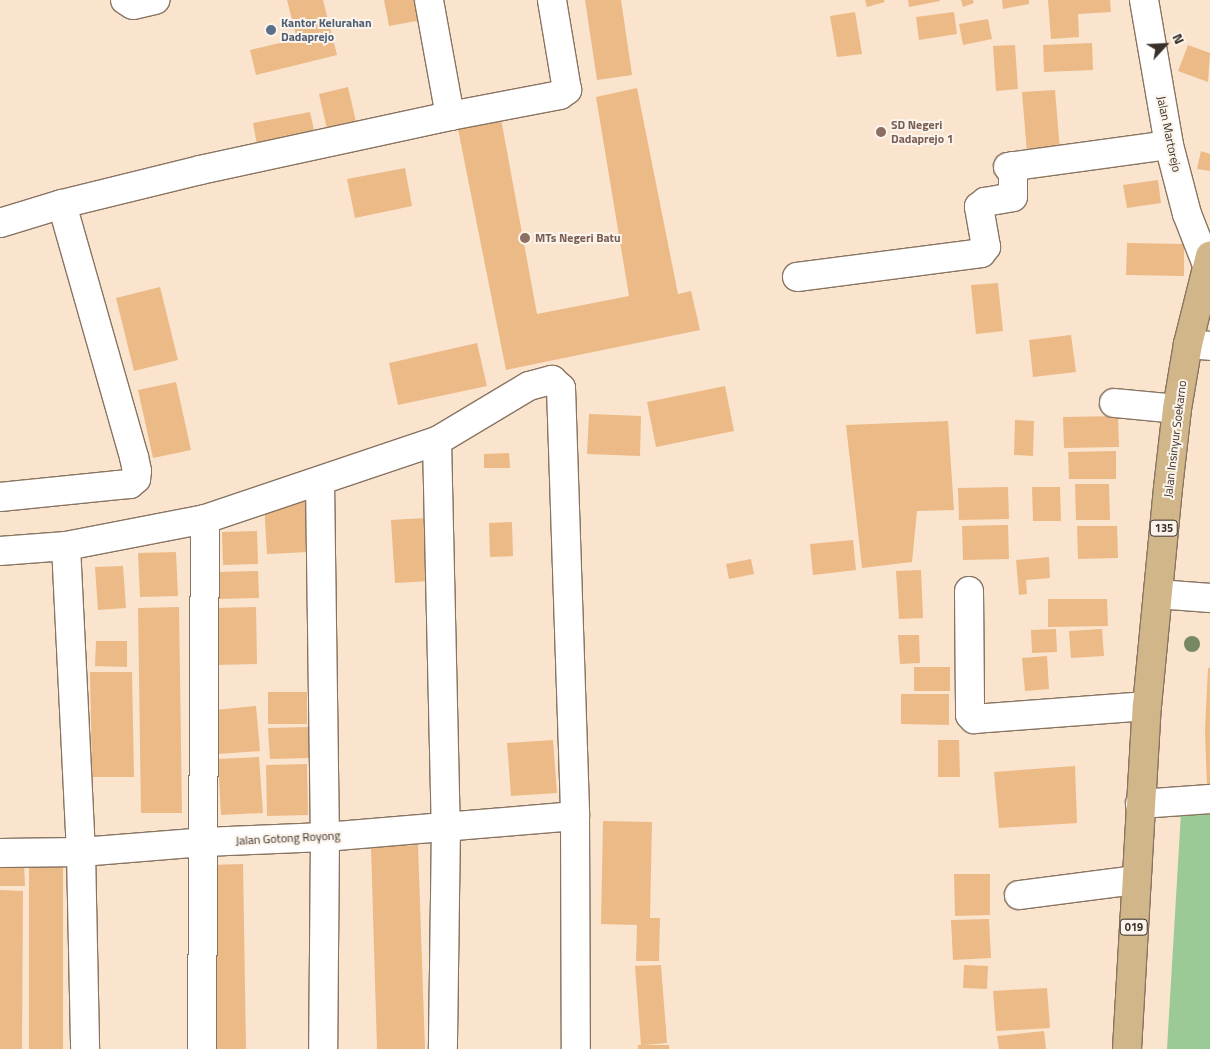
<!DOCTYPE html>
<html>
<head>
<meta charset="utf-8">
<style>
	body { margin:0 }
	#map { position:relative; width:1210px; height:1049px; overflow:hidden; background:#fae4ce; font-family:"Titillium Web",sans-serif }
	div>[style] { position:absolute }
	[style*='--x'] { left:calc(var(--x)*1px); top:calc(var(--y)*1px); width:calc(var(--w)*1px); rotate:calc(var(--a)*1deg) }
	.green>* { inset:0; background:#9cca97 }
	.building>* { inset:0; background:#ecba86 }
	.roads { filter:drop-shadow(1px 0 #887461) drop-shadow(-1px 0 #887461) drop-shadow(0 1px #887461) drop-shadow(0 -1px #887461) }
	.minor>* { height:28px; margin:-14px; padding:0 14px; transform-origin:14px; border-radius:14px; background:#fff }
	.major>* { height:28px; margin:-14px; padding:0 14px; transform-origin:14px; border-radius:14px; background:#d0b688 }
	.trees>* { width:16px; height:16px; margin:-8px; border-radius:50%; background:#788862 }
	.dots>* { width:14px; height:14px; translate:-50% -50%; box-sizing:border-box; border:2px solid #fcf4eb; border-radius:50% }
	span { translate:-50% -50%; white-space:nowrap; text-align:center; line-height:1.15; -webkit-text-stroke:4px #fcf4eb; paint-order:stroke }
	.shield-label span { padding:1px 4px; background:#fcf4eb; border:1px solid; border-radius:4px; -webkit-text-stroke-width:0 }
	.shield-label { font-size:11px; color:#393129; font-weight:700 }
	.service-label { font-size:12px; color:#4e5e75; font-weight:700 }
	.left { translate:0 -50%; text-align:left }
	.education-label { font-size:12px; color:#785e54; font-weight:700 }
	.street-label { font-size:12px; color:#393129 }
	.north { position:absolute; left:1140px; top:20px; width:50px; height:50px; -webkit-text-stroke:4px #fcf4eb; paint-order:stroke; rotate:65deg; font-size:14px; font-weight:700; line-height:20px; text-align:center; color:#393129 }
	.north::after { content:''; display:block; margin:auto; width:18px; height:22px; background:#393129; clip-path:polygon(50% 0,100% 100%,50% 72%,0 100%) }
</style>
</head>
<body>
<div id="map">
	<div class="green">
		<div style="clip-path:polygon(1210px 811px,1210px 1049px,1167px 1049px,1181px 813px)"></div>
	</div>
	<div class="building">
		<div style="clip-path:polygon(287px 0,323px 0,337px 55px,256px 75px,250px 50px,297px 39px)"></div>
		<div style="clip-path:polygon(384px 0,418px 0,422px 20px,389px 26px)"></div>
		<div style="clip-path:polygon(585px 0,621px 0,632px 75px,597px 80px)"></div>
		<div style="clip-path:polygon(865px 0,884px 0,885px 2px,867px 7px)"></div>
		<div style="clip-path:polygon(908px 0,940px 0,940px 1px,909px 7px)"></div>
		<div style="clip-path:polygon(961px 0,973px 0,974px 3px,963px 7px)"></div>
		<div style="clip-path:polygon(1002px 0,1029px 0,1029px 4px,1003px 9px)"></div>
		<div style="clip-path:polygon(1048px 0,1110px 0,1111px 12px,1078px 14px,1079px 37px,1051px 39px)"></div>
		<div style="clip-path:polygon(855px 12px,862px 54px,837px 57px,830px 16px)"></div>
		<div style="clip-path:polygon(954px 12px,957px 34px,919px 40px,916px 17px)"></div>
		<div style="clip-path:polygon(988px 19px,992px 39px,963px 45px,959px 24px)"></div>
		<div style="clip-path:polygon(1092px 43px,1093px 70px,1044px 72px,1043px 45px)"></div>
		<div style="clip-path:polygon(1015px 45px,1018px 89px,996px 91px,993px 46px)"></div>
		<div style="clip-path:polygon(1188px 45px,1210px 53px,1208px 82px,1178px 71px)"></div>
		<div style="clip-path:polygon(348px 87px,356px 122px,327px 129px,319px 94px)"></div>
		<div style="clip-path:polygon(637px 88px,678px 294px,691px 291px,700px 330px,506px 370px,457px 124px,501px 119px,537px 314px,629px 296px,596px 97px)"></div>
		<div style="clip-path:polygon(1055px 90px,1060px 151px,1027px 153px,1022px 92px)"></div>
		<div style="clip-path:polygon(310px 112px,316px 139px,258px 150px,253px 123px)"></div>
		<div style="clip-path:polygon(1201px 151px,1210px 154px,1210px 171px,1197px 169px)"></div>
		<div style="clip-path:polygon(405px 168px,412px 206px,355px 218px,347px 179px)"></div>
		<div style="clip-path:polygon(1158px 180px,1161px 203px,1127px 208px,1123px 185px)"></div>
		<div style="clip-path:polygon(1127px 243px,1184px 244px,1184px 276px,1126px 275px)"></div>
		<div style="clip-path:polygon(998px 283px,1003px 331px,976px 334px,971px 285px)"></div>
		<div style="clip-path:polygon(160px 287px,178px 360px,134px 371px,116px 298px)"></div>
		<div style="clip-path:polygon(1071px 335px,1076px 372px,1033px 377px,1029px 340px)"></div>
		<div style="clip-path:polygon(477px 343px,487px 386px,398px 405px,389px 363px)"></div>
		<div style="clip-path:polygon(176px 382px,191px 450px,153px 458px,138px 390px)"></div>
		<div style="clip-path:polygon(725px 386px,734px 431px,656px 447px,647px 402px)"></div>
		<div style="clip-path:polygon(589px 414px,641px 416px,640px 456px,587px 454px)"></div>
		<div style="clip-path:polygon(1118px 416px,1119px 447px,1064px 448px,1063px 417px)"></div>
		<div style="clip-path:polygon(1015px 420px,1034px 421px,1033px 456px,1014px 455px)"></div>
		<div style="clip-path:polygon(948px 421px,954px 510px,917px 511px,912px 562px,862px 568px,846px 425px)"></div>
		<div style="clip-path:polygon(1116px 451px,1116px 479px,1069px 479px,1068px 452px)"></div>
		<div style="clip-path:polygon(509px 453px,510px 468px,484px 468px,484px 454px)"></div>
		<div style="clip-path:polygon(1075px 484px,1109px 484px,1110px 520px,1076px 520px)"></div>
		<div style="clip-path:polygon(1008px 487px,1009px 519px,959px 520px,958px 488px)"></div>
		<div style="clip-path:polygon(1032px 487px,1060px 487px,1061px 521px,1033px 521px)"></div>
		<div style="clip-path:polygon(307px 501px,309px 552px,267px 554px,264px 503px)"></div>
		<div style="clip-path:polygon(426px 518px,430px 581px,395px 583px,391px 520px)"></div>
		<div style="clip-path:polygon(512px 522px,513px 556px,490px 557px,489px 523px)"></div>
		<div style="clip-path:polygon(1008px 525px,1009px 559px,963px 560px,962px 526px)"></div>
		<div style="clip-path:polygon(1077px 526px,1117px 526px,1118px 558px,1078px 559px)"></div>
		<div style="clip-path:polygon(257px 531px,258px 564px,223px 565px,222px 532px)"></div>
		<div style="clip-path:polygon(853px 540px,856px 570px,813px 575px,810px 544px)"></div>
		<div style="clip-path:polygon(176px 552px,178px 596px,140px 597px,138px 553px)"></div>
		<div style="clip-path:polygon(1049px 557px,1050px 578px,1026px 580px,1027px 594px,1019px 595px,1016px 560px)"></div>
		<div style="clip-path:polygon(751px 559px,754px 574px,729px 579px,726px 564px)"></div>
		<div style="clip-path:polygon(123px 566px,126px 608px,98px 610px,95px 567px)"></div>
		<div style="clip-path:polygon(921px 570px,923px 618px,899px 619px,896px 571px)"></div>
		<div style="clip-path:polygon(258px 571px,259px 598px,219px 599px,218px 572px)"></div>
		<div style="clip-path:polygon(1048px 599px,1107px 599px,1108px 626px,1048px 627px)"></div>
		<div style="clip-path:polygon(179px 607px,182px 813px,141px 813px,138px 608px)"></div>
		<div style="clip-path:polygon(256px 607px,257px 664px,216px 665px,215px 608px)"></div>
		<div style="clip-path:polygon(1056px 629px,1057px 652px,1032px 653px,1031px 630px)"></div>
		<div style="clip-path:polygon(1102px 629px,1104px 656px,1071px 658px,1069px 631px)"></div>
		<div style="clip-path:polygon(898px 635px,919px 635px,920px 663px,900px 664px)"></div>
		<div style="clip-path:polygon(96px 641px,127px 641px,127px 667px,95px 666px)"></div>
		<div style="clip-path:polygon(1047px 656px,1049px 689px,1025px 691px,1022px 658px)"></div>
		<div style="clip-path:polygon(914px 667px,950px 667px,950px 691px,914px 691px)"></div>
		<div style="clip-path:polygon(1208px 668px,1210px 668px,1210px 786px,1207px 787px,1205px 731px)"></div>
		<div style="clip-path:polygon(90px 672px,132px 672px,134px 777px,92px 777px)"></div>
		<div style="clip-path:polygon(268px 692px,307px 692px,307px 724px,268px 724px)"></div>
		<div style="clip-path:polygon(901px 694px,949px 694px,949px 725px,901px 724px)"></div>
		<div style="clip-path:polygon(256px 706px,260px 751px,218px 754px,214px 710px)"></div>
		<div style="clip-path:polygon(309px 727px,311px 758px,270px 759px,268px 728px)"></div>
		<div style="clip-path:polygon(553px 740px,557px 793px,511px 796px,507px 743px)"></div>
		<div style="clip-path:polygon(938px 740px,959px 740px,960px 777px,938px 777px)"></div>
		<div style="clip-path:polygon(259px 757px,263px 813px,221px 815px,218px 759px)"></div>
		<div style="clip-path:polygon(307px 764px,308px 815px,267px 816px,266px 765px)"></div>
		<div style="clip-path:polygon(1075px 766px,1077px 823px,999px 828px,994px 772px)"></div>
		<div style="clip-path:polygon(603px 821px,652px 822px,650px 918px,660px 918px,659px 961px,636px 961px,637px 925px,601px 924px)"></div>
		<div style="clip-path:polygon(418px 845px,425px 1049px,377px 1049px,371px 847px)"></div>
		<div style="clip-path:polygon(0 863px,24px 863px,25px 886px,0 886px)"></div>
		<div style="clip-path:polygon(29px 863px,63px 863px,63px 1049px,29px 1049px)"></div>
		<div style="clip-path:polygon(243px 864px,246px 1049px,212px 1049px,210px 865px)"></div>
		<div style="clip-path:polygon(954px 874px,990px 874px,990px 915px,955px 916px)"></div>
		<div style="clip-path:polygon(0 890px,23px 891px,22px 1049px,0 1049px)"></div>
		<div style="clip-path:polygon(989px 919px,991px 958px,953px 960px,951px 920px)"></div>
		<div style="clip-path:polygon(661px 965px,667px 1043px,644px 1045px,669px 1045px,669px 1049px,638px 1049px,638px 1045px,641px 1045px,635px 966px)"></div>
		<div style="clip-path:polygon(964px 965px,988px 966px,987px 989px,963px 988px)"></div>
		<div style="clip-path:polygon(1047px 988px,1050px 1028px,996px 1031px,993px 991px)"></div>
		<div style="clip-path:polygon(1044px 1031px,1046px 1049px,999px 1049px,997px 1036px)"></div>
	</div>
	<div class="roads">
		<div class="minor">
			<div style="--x:125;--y:0;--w:9;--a:32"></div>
			<div style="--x:133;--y:5;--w:23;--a:-13"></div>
			<div style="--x:1144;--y:0;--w:147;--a:80.2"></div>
			<div style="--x:1169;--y:145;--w:71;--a:75.4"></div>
			<div style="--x:1187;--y:214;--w:55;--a:68.6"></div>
			<div style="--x:450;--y:116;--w:112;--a:-10.8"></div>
			<div style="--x:560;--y:95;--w:9;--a:-36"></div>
			<div style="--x:567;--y:90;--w:91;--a:-99.5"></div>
			<div style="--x:1008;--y:167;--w:162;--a:-7.8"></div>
			<div style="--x:0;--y:223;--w:65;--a:-17"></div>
			<div style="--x:62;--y:204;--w:142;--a:-13.8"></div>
			<div style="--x:200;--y:170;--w:256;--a:-12.2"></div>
			<div style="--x:450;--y:116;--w:118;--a:-100.3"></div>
			<div style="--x:797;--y:277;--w:186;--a:-7.4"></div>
			<div style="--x:981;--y:253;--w:8;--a:-50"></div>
			<div style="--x:986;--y:247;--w:41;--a:-99.9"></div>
			<div style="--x:979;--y:207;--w:8;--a:-40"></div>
			<div style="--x:985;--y:202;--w:28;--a:-10"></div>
			<div style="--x:1013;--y:197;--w:31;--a:-90"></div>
			<div style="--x:1188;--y:344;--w:22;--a:5"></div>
			<div style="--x:1114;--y:403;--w:63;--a:5.4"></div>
			<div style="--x:437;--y:441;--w:385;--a:88.7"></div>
			<div style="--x:446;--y:826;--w:223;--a:90.8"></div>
			<div style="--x:320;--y:482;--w:355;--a:89.2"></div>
			<div style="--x:325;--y:837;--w:212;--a:90.5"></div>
			<div style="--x:0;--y:497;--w:119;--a:-5.8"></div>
			<div style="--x:118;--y:485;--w:12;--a:-5"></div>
			<div style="--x:130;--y:484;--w:8;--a:-40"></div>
			<div style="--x:136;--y:479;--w:8;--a:-83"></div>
			<div style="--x:137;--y:471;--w:14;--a:-102"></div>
			<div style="--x:134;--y:457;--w:263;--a:-105.9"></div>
			<div style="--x:66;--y:546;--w:306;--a:87.2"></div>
			<div style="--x:81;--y:852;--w:197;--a:88.8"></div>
			<div style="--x:0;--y:551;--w:66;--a:-4.3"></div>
			<div style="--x:66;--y:546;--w:142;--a:-11"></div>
			<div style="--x:205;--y:519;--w:245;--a:-18.6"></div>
			<div style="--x:437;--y:441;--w:107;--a:-30.9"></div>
			<div style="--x:529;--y:386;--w:24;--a:-15"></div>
			<div style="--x:552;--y:380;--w:12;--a:42"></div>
			<div style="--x:561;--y:388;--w:428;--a:88.1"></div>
			<div style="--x:575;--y:816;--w:233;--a:89.8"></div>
			<div style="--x:969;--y:591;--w:124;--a:89.5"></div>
			<div style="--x:970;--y:715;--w:6;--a:45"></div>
			<div style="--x:974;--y:719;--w:173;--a:-4.3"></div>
			<div style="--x:1158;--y:594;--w:52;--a:4.4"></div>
			<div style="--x:1140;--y:804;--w:70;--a:-4.1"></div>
			<div style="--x:0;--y:853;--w:81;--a:-0.7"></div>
			<div style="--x:81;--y:852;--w:123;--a:-4.6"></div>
			<div style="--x:204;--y:842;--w:121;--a:-2.4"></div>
			<div style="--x:325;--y:837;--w:251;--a:-4.8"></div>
			<div style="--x:1019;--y:895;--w:118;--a:-7.3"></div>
			<div style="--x:202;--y:1049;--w:530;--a:-89.68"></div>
		</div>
		<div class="major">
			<div style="--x:1127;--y:1049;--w:344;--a:-86.7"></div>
			<div style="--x:1147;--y:706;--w:219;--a:-84.5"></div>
			<div style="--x:1168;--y:488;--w:80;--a:-83.5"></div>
			<div style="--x:1177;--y:409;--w:66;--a:-80.4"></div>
			<div style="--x:1188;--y:344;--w:91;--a:-76"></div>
		</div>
	</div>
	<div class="trees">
		<div style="left:1192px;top:644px"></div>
	</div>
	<div class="dots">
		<div style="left:271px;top:30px;background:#5c6f8a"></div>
		<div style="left:881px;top:132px;background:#8d6e63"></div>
		<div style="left:525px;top:238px;background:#8d6e63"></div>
	</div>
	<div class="shield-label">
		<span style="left:1164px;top:528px">135</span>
		<span style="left:1134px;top:927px">019</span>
	</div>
	<div class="service-label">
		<span class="left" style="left:281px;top:30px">Kantor Kelurahan<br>Dadaprejo</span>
	</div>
	<div class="education-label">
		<span class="left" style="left:891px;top:132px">SD Negeri<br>Dadaprejo 1</span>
		<span class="left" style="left:535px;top:238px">MTs Negeri Batu</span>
	</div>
	<div class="street-label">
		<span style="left:1169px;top:134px;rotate:78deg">Jalan Martorejo</span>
		<span style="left:1175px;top:439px;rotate:-83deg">Jalan Insinyur Soekarno</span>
		<span style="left:288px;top:838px;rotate:-3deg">Jalan Gotong Royong</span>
	</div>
	<div class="north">N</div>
</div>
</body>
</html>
